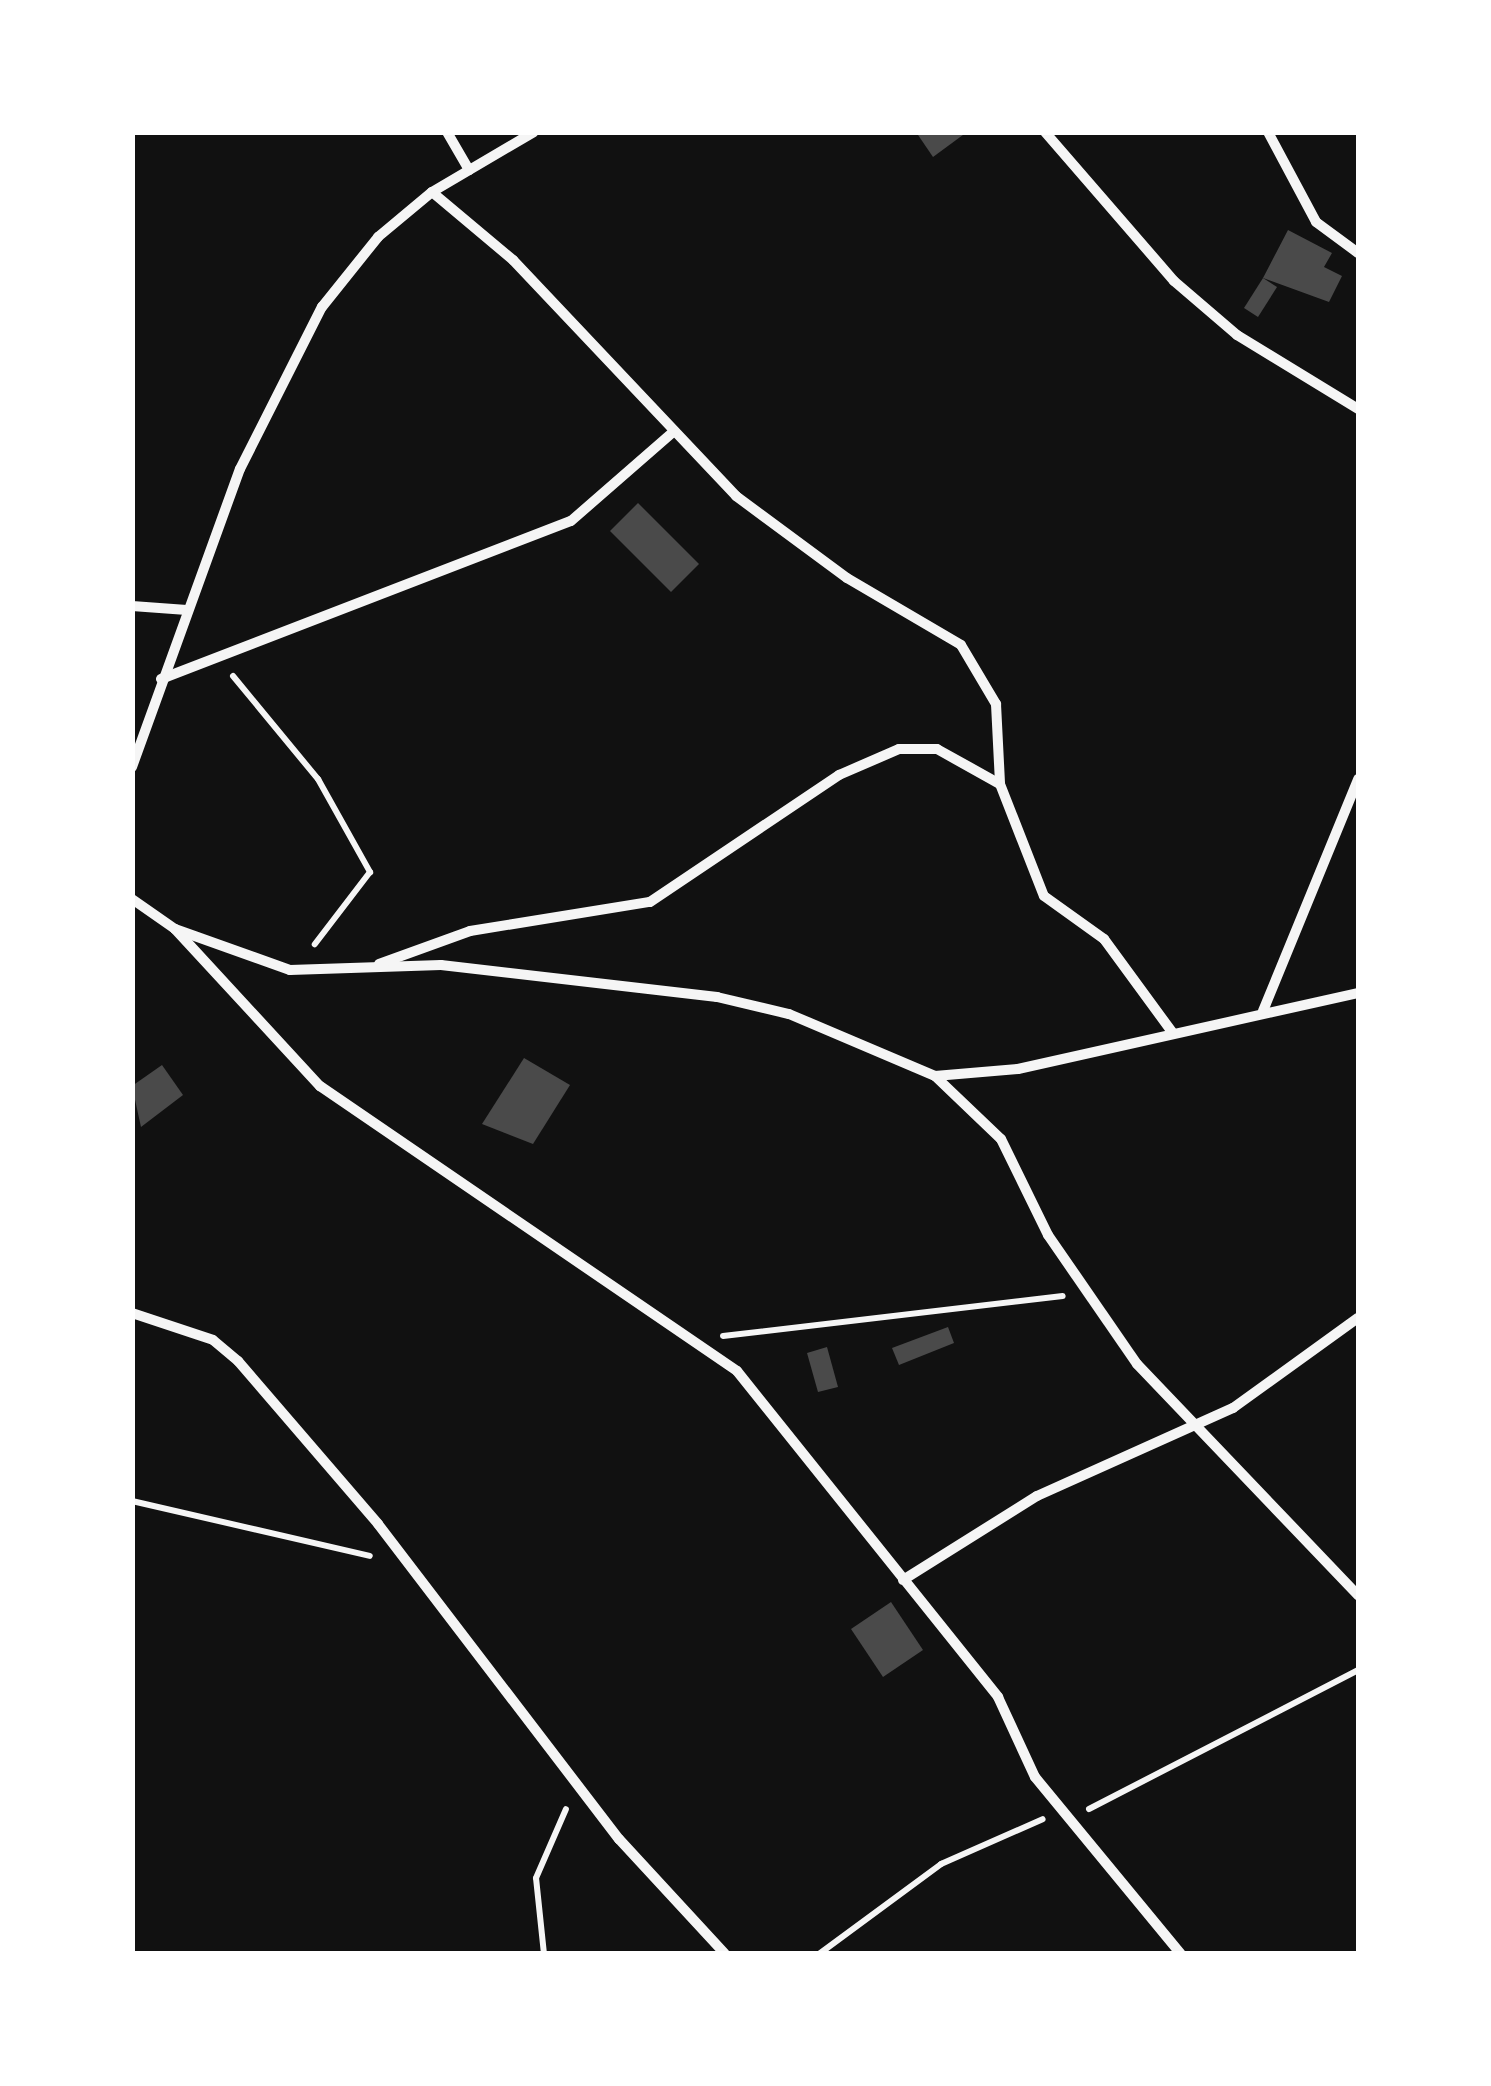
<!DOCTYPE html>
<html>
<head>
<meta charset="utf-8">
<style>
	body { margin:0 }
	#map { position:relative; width:1491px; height:2086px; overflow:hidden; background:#111; font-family:Karla,sans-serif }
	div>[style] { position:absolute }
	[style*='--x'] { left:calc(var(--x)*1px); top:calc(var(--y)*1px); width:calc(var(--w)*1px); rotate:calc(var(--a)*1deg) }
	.building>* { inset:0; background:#4a4a4a }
	.path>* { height:6px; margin:-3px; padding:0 3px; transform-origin:3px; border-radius:3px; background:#f5f5f5 }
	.minor>* { height:10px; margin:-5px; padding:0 5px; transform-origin:5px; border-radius:5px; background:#f5f5f5 }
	span { translate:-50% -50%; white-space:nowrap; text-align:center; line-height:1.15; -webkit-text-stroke:9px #fff; paint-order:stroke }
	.frame { position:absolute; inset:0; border:135px solid #fff; pointer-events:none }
</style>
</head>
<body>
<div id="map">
	<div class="building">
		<div style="clip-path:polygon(916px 132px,967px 132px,933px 157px)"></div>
		<div style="clip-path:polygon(1288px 230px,1332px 253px,1324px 267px,1342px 276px,1329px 302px,1263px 278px)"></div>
		<div style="clip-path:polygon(1263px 278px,1277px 287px,1258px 317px,1244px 308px)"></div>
		<div style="clip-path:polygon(638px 503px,699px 564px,671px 592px,610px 531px)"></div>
		<div style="clip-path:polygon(524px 1058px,570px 1085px,533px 1144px,482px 1124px)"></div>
		<div style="clip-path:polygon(162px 1065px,183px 1095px,141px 1127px,132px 1086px)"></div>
		<div style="clip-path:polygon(948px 1327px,954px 1343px,899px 1365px,892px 1348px)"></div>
		<div style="clip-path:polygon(827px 1347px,838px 1387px,818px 1392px,807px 1353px)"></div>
		<div style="clip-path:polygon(891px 1602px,923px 1650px,883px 1677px,851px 1629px)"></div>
	</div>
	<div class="path">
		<div style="--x:233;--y:676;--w:134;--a:50.5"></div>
		<div style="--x:318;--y:779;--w:107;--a:60.8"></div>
		<div style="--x:370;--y:872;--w:91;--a:127.4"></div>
		<div style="--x:723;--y:1336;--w:342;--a:-6.7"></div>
		<div style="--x:132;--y:1501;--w:244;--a:13"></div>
		<div style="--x:1089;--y:1809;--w:303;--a:-27.3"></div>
		<div style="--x:544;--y:1954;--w:76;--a:-96"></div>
		<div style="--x:536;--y:1878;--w:75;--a:-66.5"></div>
		<div style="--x:819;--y:1954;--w:152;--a:-36.4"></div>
		<div style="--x:941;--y:1864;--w:111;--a:-23.8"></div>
	</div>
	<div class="minor">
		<div style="--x:447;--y:132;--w:44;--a:59.9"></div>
		<div style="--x:1045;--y:132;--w:197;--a:49.1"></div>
		<div style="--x:1174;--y:281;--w:83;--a:40.6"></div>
		<div style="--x:1237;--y:335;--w:142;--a:31.4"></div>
		<div style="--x:1268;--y:132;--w:102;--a:61.9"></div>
		<div style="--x:1316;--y:222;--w:52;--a:36.4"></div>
		<div style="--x:432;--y:192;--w:106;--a:40"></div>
		<div style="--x:513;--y:260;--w:325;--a:46.6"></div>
		<div style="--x:736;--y:496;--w:138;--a:36.5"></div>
		<div style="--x:847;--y:578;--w:132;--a:30.4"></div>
		<div style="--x:961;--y:645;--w:69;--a:59.3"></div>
		<div style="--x:996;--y:704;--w:80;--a:87.1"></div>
		<div style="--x:132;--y:606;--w:55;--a:4.2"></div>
		<div style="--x:161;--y:679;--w:439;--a:-21.1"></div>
		<div style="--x:571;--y:521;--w:137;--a:-41.1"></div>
		<div style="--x:132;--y:767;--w:317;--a:-70.1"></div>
		<div style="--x:240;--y:469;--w:182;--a:-63.2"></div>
		<div style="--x:322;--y:307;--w:90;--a:-51.3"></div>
		<div style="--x:378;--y:237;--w:70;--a:-39.8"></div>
		<div style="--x:432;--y:192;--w:118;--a:-30.5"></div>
		<div style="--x:132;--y:899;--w:52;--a:34.9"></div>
		<div style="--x:175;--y:929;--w:122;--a:19.6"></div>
		<div style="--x:290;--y:970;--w:151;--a:-1.9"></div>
		<div style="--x:441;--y:965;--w:278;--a:6.6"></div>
		<div style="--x:717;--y:997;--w:74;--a:13.3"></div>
		<div style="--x:789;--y:1014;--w:159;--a:23"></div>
		<div style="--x:935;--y:1076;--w:83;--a:-4.8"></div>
		<div style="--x:1018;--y:1069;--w:348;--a:-12.6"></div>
		<div style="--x:175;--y:929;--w:214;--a:47.3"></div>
		<div style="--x:320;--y:1086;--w:505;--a:34.35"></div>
		<div style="--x:737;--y:1371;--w:418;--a:51.3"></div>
		<div style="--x:998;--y:1697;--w:88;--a:65.2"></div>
		<div style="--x:1035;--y:1777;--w:229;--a:50.5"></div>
		<div style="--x:379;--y:964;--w:97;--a:-19.9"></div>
		<div style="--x:470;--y:931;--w:182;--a:-9.2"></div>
		<div style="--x:650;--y:902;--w:228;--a:-33.9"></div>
		<div style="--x:839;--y:775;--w:65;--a:-23.4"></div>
		<div style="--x:899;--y:749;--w:38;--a:0"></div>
		<div style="--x:937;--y:749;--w:72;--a:29.1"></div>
		<div style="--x:1000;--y:784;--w:120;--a:68.6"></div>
		<div style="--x:1044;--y:896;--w:74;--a:35.6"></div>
		<div style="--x:1104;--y:939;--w:115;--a:53.8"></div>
		<div style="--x:1263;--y:1011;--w:251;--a:-67.7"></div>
		<div style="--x:935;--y:1076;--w:91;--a:43.7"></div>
		<div style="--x:1001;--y:1139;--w:107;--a:63.9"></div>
		<div style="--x:1048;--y:1235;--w:157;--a:55.4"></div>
		<div style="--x:1137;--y:1364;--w:320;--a:46.3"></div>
		<div style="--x:132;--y:1313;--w:85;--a:18.4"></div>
		<div style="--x:213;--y:1340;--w:33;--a:40"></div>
		<div style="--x:238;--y:1361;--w:215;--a:49.3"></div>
		<div style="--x:378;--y:1524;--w:397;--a:52.6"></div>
		<div style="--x:619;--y:1839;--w:156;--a:47.3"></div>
		<div style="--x:903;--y:1580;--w:158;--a:-32.1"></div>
		<div style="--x:1037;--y:1496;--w:215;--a:-24.2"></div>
		<div style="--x:1233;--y:1408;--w:154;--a:-35.8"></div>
	</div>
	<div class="frame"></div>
</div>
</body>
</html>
